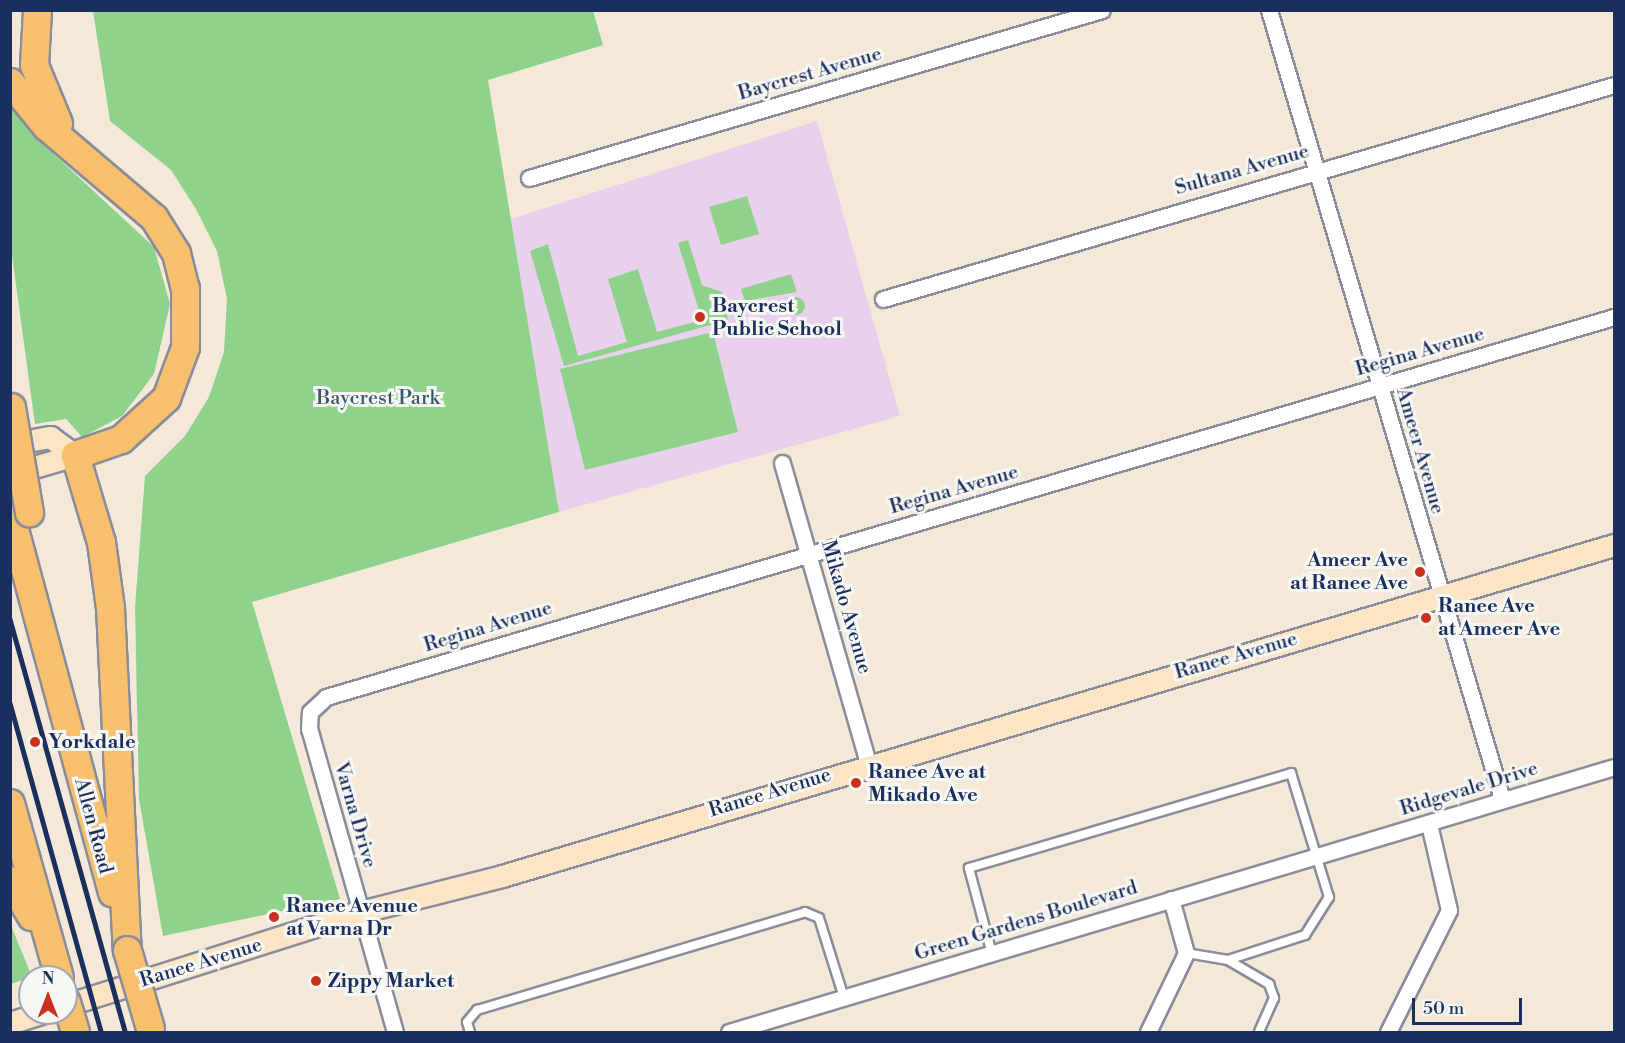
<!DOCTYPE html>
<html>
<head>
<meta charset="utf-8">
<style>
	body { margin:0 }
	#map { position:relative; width:1625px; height:1043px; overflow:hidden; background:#f4e9d8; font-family:"Libre Bodoni",serif }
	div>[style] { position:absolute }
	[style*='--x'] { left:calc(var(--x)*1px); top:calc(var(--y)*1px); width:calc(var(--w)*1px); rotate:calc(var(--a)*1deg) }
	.built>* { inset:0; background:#e9d1ed }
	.green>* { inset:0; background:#8fd28b }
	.round { border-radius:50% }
	.roads { filter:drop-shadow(2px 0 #888c9b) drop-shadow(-2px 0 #888c9b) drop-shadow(0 2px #888c9b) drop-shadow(0 -2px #888c9b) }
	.lane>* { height:8px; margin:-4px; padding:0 4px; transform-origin:4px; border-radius:4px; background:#fff }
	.street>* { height:15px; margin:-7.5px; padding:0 7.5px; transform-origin:7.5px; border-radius:7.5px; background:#fff }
	.secondary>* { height:21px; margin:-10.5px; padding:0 10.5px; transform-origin:10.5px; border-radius:10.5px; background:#fce5c4 }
	.highway>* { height:27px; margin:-13.5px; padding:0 13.5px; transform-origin:13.5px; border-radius:13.5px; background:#f8bf6c }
	.rail>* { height:4.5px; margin:-2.25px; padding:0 2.25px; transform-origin:2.25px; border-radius:2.25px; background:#1b2f5e }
	.bridges { filter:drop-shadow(2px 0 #888c9b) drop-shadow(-2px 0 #888c9b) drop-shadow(0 2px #888c9b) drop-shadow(0 -2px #888c9b) }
	.highway-bridge>* { height:27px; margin:-13.5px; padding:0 13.5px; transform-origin:13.5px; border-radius:13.5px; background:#f8bf6c }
	.dots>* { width:16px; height:16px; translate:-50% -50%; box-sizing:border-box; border:3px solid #f6f6f2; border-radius:50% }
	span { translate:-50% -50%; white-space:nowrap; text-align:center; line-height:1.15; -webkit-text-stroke:6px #f6f6f2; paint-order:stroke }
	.street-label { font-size:20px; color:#1b2f5e }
	.poi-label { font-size:20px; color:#1b2f5e; font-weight:700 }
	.left { translate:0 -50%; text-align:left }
	.right { translate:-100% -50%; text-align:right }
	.park-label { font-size:20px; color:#385869 }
	.frame { position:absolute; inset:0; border:12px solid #1b2f5e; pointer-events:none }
	.north { position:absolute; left:18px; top:965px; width:60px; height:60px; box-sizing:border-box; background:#f6f6f2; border:2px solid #9ea6b7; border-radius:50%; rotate:0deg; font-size:16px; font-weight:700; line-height:24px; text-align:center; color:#1b2f5e }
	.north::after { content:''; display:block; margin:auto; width:21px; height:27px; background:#c8321e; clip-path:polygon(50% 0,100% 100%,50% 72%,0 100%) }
	.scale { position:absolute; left:1412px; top:998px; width:110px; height:27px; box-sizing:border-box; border:3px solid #1b2f5e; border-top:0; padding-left:8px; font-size:18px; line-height:21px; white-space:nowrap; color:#1b2f5e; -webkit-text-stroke:4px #f6f6f2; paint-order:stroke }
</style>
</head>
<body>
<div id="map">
	<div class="built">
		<div style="clip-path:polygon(817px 121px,900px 416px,559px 512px,511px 219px)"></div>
	</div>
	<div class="green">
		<div style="clip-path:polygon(93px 11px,593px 11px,603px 45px,488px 80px,559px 512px,252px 602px,340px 899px,163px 936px,139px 799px,135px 607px,145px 476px,185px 436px,209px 397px,224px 352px,227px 299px,217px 251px,196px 209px,171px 170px,110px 121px)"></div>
		<div style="clip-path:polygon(10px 103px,31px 133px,154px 247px,170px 304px,154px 374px,122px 416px,82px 437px,66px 419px,35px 424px,11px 248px)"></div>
		<div style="clip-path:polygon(747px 196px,759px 234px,721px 245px,709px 207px)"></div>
		<div style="clip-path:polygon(688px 240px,702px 285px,722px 292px,728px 320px,564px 366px,530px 251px,548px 244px,578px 356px,627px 342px,608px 279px,638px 269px,657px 332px,702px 320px,678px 243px)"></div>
		<div style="clip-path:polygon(791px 274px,797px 292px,745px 301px,741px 289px)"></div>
		<div class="round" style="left:787px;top:297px;width:18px;height:18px"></div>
		<div style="clip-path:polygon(713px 332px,738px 432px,585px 470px,560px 369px)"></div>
		<div style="clip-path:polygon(10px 923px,32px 977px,11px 984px,10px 984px)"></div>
	</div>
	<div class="roads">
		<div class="lane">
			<div style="--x:992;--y:954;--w:89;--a:-105"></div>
			<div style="--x:969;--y:868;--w:336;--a:-16.4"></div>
			<div style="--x:1291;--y:773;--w:130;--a:73"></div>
			<div style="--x:1329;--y:897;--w:45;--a:122.3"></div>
			<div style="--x:1305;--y:935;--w:81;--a:162"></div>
			<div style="--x:1228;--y:960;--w:43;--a:-170.5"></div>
			<div style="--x:1228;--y:960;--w:48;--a:30.3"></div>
			<div style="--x:1269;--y:984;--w:15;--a:70"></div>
			<div style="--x:1274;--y:998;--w:37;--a:114"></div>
			<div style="--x:470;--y:1032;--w:10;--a:-107"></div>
			<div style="--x:467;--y:1022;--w:16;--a:-50"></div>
			<div style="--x:477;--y:1010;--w:342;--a:-16.6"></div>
			<div style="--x:805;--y:912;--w:15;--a:23"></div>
			<div style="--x:819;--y:918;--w:84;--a:72.6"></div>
		</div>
		<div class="street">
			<div style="--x:1269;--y:10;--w:823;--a:73.55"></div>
			<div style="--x:529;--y:178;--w:597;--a:-16.34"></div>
			<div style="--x:883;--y:299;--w:762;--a:-16.32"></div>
			<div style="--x:782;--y:463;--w:312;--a:74"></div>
			<div style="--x:395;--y:1032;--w:315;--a:-105.8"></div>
			<div style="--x:309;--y:729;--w:17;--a:-87"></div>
			<div style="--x:310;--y:712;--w:22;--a:-43"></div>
			<div style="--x:326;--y:697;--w:1343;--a:-16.44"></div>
			<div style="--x:729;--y:1032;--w:924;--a:-16.67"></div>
			<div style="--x:1148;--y:1032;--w:88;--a:-64.3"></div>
			<div style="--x:1186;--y:953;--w:56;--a:-105.5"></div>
			<div style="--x:1388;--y:1032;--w:136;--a:-63.4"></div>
			<div style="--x:1449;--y:910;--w:88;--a:-103.1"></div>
		</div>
		<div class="secondary">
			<div style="--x:10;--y:444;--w:41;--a:-9.9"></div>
			<div style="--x:50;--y:437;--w:31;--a:36"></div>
			<div style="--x:75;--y:455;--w:68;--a:163.7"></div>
			<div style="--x:66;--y:1005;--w:308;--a:-17.6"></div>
			<div style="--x:360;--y:912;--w:146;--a:-14.2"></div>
			<div style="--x:502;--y:876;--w:1160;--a:-16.58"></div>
			<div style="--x:10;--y:1023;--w:33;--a:-18"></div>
		</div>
		<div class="highway">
			<div style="--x:37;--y:10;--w:55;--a:93.1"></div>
			<div style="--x:34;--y:65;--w:63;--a:67.5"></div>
			<div style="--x:10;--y:82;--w:57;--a:50.7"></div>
			<div style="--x:46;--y:126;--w:142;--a:40.4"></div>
			<div style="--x:154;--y:218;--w:41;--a:57.8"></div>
			<div style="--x:176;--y:253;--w:36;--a:76"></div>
			<div style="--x:185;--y:288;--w:59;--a:90"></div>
			<div style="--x:185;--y:347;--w:54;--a:110.4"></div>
			<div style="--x:166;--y:398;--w:61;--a:137.7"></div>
			<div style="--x:121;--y:439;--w:49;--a:160.8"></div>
			<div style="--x:75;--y:455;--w:91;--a:73.4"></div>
			<div style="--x:101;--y:542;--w:67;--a:82.2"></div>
			<div style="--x:110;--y:608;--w:342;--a:87.2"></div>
			<div style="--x:10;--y:514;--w:392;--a:74.9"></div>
			<div style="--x:10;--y:803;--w:181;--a:74.3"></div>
			<div style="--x:10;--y:880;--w:42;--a:59.7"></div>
		</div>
	</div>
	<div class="rail">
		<div style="--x:10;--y:619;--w:429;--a:74.4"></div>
		<div style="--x:10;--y:703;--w:341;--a:74.5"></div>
	</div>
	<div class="bridges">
		<div class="highway-bridge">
			<div style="--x:11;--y:407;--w:107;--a:80.3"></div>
			<div style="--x:127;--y:950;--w:81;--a:73.6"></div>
			<div style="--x:66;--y:1002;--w:31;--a:73"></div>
		</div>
	</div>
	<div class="dots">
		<div style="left:700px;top:317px;background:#c8321e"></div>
		<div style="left:1420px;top:572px;background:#c8321e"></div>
		<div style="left:1426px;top:618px;background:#c8321e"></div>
		<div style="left:35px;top:742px;background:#c8321e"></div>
		<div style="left:856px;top:783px;background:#c8321e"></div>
		<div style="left:274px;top:917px;background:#c8321e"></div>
		<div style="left:316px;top:981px;background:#c8321e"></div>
	</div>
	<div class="street-label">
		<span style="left:810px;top:74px;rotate:-16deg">Baycrest Avenue</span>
		<span style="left:1242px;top:170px;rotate:-16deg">Sultana Avenue</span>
		<span style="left:1420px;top:352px;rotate:-16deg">Regina Avenue</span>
		<span style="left:1420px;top:451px;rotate:74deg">Ameer Avenue</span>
		<span style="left:954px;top:490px;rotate:-16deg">Regina Avenue</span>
		<span style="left:846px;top:607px;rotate:74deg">Mikado Avenue</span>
		<span style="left:488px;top:627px;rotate:-17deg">Regina Avenue</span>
		<span style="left:1236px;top:656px;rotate:-16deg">Ranee Avenue</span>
		<span style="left:1469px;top:789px;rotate:-17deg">Ridgevale Drive</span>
		<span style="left:770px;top:793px;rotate:-17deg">Ranee Avenue</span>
		<span style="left:355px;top:815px;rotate:74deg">Varna Drive</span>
		<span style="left:93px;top:826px;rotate:75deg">Allen Road</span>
		<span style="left:1026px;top:921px;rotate:-17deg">Green Gardens Boulevard</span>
		<span style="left:201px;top:963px;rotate:-17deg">Ranee Avenue</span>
	</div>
	<div class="poi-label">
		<span class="left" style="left:712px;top:318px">Baycrest<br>Public School</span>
		<span class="right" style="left:1408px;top:572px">Ameer Ave<br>at Ranee Ave</span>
		<span class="left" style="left:1438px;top:618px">Ranee Ave<br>at Ameer Ave</span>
		<span class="left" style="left:48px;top:742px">Yorkdale</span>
		<span class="left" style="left:868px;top:784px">Ranee Ave at<br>Mikado Ave</span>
		<span class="left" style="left:286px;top:918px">Ranee Avenue<br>at Varna Dr</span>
		<span class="left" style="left:328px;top:981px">Zippy Market</span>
	</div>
	<div class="park-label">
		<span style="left:378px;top:398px">Baycrest Park</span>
	</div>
	<div class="frame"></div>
	<div class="north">N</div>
	<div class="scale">50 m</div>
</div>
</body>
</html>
